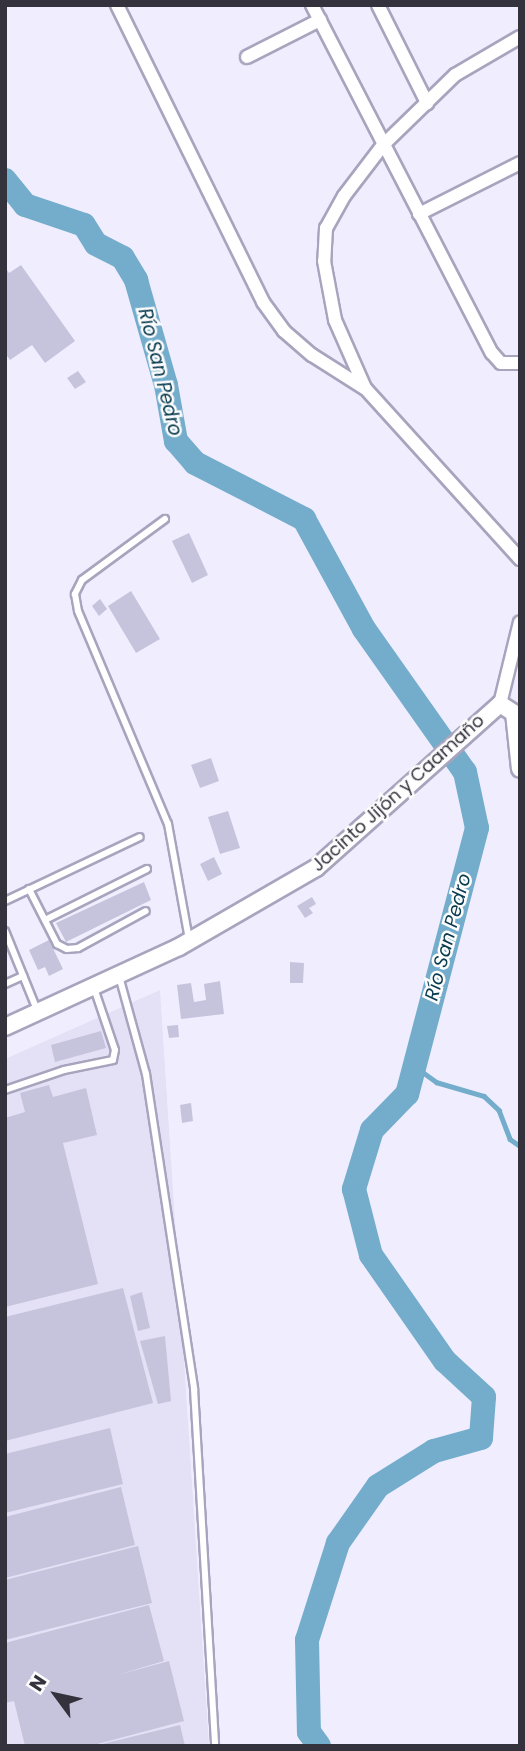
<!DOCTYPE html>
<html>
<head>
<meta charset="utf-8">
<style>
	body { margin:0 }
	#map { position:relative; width:525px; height:1751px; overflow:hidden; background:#f0eefe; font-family:Poppins,sans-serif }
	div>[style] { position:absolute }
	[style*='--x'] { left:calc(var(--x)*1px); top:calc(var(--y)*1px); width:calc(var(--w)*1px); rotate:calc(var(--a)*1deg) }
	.built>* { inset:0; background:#e4e1f6 }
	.stream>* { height:4.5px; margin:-2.25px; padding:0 2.25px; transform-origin:2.25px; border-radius:2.25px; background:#74adcb }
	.river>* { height:24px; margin:-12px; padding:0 12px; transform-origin:12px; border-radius:12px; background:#74adcb }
	.building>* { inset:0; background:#c6c3dd }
	.roads { filter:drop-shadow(2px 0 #a8a4be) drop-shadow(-2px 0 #a8a4be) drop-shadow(0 2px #a8a4be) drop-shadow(0 -2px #a8a4be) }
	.service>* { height:6px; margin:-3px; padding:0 3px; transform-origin:3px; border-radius:3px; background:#fff }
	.minor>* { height:12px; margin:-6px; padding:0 6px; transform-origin:6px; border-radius:6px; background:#fff }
	.tertiary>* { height:16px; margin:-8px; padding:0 8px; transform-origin:8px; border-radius:8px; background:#fff }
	span { translate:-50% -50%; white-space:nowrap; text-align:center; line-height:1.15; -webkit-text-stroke:5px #fdfdfd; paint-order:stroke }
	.street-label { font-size:18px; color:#34323d }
	.water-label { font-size:19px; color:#073a4f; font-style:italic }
	.frame { position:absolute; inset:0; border:7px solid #34323d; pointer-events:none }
	.north { position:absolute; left:21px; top:1660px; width:70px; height:70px; -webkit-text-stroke:5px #fdfdfd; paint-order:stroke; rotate:303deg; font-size:19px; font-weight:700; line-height:28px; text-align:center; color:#34323d }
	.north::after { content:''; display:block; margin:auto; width:24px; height:32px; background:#34323d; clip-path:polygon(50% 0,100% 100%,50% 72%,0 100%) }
</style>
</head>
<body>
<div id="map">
	<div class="built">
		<div style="clip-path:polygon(160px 990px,209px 1746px,5px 1746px,5px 1059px)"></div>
	</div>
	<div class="stream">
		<div style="--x:413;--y:1065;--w:29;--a:36"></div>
		<div style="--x:436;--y:1082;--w:50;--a:16.3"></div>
		<div style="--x:484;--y:1096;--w:21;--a:43"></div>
		<div style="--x:499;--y:1110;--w:31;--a:69"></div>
		<div style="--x:510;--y:1139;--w:12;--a:35"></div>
	</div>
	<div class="river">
		<div style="--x:5;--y:180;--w:32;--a:51"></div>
		<div style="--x:25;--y:205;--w:62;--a:18.7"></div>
		<div style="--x:84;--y:225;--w:22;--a:58"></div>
		<div style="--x:96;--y:244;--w:30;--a:27"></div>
		<div style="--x:123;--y:258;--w:26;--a:59"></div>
		<div style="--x:136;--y:280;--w:109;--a:74.1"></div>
		<div style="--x:166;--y:385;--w:57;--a:79.9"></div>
		<div style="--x:176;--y:441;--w:29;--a:49"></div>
		<div style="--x:195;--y:463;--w:123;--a:27.2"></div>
		<div style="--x:304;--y:519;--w:125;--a:61.4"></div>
		<div style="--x:364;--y:629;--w:175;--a:54.8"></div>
		<div style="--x:465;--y:772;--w:57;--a:77.9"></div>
		<div style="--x:477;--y:828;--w:275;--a:104.7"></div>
		<div style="--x:407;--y:1094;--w:50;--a:134.2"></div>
		<div style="--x:372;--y:1130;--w:62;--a:107"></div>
		<div style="--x:354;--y:1189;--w:68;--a:75.6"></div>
		<div style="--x:371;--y:1255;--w:129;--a:55.1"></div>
		<div style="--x:445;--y:1361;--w:53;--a:42.7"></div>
		<div style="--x:484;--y:1397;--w:41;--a:94.2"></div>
		<div style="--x:481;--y:1438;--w:49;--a:164.5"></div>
		<div style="--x:434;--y:1451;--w:66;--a:148"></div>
		<div style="--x:378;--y:1486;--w:70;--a:125.1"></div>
		<div style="--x:338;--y:1543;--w:102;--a:107.7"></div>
		<div style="--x:307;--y:1640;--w:92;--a:88.8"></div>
		<div style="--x:309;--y:1732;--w:17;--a:54"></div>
	</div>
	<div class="building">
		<div style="clip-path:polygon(21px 265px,75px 341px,45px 363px,32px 345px,10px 360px,5px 353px,5px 267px,9px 273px)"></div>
		<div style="clip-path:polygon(78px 371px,86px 382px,75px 389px,67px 378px)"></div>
		<div style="clip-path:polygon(189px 533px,208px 575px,192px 583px,172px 541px)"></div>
		<div style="clip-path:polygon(131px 591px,160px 639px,136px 653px,108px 606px)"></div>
		<div style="clip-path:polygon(100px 599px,107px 609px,99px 616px,92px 606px)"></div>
		<div style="clip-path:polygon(211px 758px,219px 781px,200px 788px,191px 765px)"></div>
		<div style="clip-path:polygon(228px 811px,240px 848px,220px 854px,208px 817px)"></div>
		<div style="clip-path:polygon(214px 857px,222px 874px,208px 881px,200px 864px)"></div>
		<div style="clip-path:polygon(144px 882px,151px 900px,66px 942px,56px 923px)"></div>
		<div style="clip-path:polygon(312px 897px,316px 904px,309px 908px,313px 913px,305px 918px,297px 906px)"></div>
		<div style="clip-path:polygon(49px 940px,63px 969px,49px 976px,45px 967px,38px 970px,29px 950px)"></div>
		<div style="clip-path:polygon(290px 962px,304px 963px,303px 983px,290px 983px)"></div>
		<div style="clip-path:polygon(220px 981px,224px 1014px,181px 1019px,177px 985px,191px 983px,194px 1002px,206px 1000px,204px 984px)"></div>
		<div style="clip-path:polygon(178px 1025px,179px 1037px,169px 1038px,167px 1026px)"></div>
		<div style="clip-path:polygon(101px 1031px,106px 1048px,55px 1062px,51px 1045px)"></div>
		<div style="clip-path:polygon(49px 1085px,53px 1097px,86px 1088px,97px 1135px,63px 1143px,98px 1284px,5px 1307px,5px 1118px,25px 1112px,20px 1093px)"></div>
		<div style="clip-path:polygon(191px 1103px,193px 1121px,182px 1123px,180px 1105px)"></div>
		<div style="clip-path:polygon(123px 1288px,153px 1403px,5px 1441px,5px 1317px)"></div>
		<div style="clip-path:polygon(142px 1292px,150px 1328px,138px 1331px,130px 1296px)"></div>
		<div style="clip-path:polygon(165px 1336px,171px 1401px,158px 1404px,140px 1341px)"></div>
		<div style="clip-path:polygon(110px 1428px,123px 1484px,5px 1513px,5px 1454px)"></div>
		<div style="clip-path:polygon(121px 1487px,135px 1545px,5px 1578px,5px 1517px)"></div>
		<div style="clip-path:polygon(138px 1546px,152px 1603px,5px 1640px,5px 1580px)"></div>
		<div style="clip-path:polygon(149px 1605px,164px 1661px,117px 1675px,169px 1661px,184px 1721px,90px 1746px,25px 1746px,14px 1701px,5px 1703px,5px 1643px)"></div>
		<div style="clip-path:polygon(180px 1725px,185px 1746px,98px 1746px,98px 1745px)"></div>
	</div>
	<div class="roads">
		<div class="service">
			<div style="--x:165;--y:519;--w:103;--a:143.7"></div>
			<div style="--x:82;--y:580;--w:16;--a:117"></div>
			<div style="--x:75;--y:594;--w:17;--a:80"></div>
			<div style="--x:78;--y:611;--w:231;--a:67.1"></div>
			<div style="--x:168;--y:824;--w:117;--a:79.7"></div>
			<div style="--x:29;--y:889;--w:62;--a:63"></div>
			<div style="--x:57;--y:944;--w:11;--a:27"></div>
			<div style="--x:67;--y:949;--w:11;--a:-5"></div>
			<div style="--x:78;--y:948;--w:77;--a:-28.6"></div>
			<div style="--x:5;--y:901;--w:149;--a:-25.4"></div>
			<div style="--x:45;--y:920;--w:114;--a:-26.6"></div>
			<div style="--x:5;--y:931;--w:85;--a:67.9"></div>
			<div style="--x:119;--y:976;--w:102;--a:74.6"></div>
			<div style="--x:146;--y:1074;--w:319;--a:81.3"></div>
			<div style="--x:194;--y:1389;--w:358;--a:86.6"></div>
			<div style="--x:5;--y:984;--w:20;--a:-24"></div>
			<div style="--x:5;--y:1090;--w:62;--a:-18.7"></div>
			<div style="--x:64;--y:1070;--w:50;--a:-11.5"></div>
			<div style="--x:113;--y:1060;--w:10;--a:-79"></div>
			<div style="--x:115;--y:1050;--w:65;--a:-108.7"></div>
		</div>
		<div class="minor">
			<div style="--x:117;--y:5;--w:331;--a:63.8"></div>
			<div style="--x:263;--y:302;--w:36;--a:54"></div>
			<div style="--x:284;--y:331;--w:37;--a:41"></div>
			<div style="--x:312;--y:355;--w:62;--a:32.4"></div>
			<div style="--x:312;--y:5;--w:392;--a:62.7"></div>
			<div style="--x:492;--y:353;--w:13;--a:48"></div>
			<div style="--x:501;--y:363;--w:19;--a:0"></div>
			<div style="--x:378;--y:5;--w:110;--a:63.4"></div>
			<div style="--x:520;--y:37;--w:75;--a:149.7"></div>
			<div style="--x:455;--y:75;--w:100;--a:135.8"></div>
			<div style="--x:383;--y:145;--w:64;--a:127.4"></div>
			<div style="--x:344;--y:196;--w:37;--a:119"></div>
			<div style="--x:326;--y:228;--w:33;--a:93"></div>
			<div style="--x:324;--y:261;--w:60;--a:79.4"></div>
			<div style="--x:335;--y:320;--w:74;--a:66.2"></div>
			<div style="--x:365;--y:388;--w:231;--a:47.8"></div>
			<div style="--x:247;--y:57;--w:82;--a:-26.9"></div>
			<div style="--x:419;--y:214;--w:113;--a:-26.8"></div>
			<div style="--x:500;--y:704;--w:84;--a:-76.3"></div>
		</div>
		<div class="tertiary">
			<div style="--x:5;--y:1027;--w:192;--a:-24.7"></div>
			<div style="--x:179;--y:947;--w:158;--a:-30"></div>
			<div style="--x:316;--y:868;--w:246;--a:-41.7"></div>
			<div style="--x:500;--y:704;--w:17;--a:33"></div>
			<div style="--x:514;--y:713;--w:56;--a:83.9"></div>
		</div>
	</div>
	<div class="street-label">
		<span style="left:398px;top:793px;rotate:-42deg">Jacinto Jijón y Caamaño</span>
	</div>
	<div class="water-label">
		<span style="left:160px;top:372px;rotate:76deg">Río San Pedro</span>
		<span style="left:448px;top:937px;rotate:-75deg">Río San Pedro</span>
	</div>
	<div class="frame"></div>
	<div class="north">N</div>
</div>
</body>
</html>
